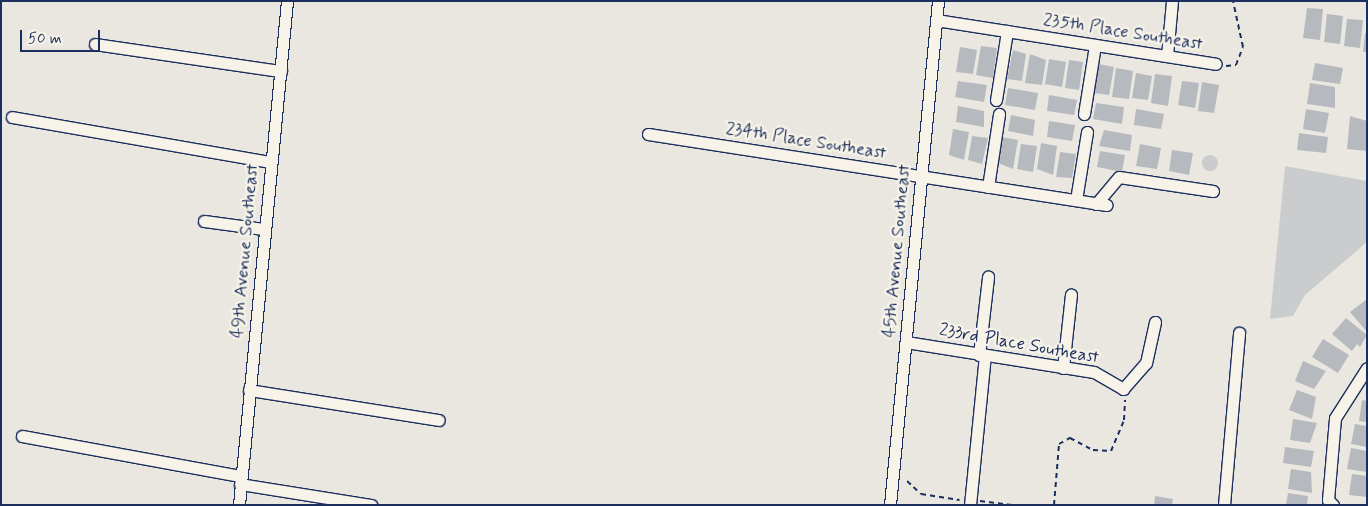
<!DOCTYPE html>
<html>
<head>
<meta charset="utf-8">
<style>
	body { margin:0 }
	#map { position:relative; width:1368px; height:506px; overflow:hidden; background:#eae7e0; font-family:Mynerve,sans-serif }
	div>[style] { position:absolute }
	[style*='--x'] { left:calc(var(--x)*1px); top:calc(var(--y)*1px); width:calc(var(--w)*1px); rotate:calc(var(--a)*1deg) }
	.green>* { inset:0; background:#cbcccd }
	.round { border-radius:50% }
	.building>* { inset:0; background:#b6babf }
	.path>* { height:2px; margin-top:-1px; transform-origin:0; background:repeating-linear-gradient(90deg,#1b2f5e 0 5px,transparent 0 9px) }
	.roads { filter:drop-shadow(1px 0 #1b2f5e) drop-shadow(-1px 0 #1b2f5e) drop-shadow(0 1px #1b2f5e) drop-shadow(0 -1px #1b2f5e) }
	.minor>* { height:11px; margin:-5.5px; padding:0 5.5px; transform-origin:5.5px; border-radius:5.5px; background:#f7f3e8 }
	span { translate:-50% -50%; white-space:nowrap; text-align:center; line-height:1.15; -webkit-text-stroke:4.5px #f7f3e8; paint-order:stroke }
	.street-label { font-size:18px; color:#1b2f5e }
	.frame { position:absolute; inset:0; border:2px solid #1b2f5e; pointer-events:none }
	.scale { position:absolute; left:20px; top:30px; width:80px; height:22px; box-sizing:border-box; border:2px solid #1b2f5e; border-top:0; padding-left:6px; font-size:15px; line-height:18px; white-space:nowrap; color:#1b2f5e; -webkit-text-stroke:4px #f7f3e8; paint-order:stroke }
</style>
</head>
<body>
<div id="map">
	<div class="green">
		<div class="round" style="left:1202px;top:155px;width:16px;height:16px"></div>
		<div style="clip-path:polygon(1285px 166px,1367px 181px,1367px 242px,1305px 295px,1293px 316px,1270px 319px)"></div>
	</div>
	<div class="building">
		<div style="clip-path:polygon(1307px 8px,1323px 9px,1320px 40px,1303px 38px)"></div>
		<div style="clip-path:polygon(1327px 14px,1343px 16px,1340px 44px,1324px 42px)"></div>
		<div style="clip-path:polygon(1347px 19px,1363px 20px,1360px 48px,1344px 46px)"></div>
		<div style="clip-path:polygon(1365px 33px,1367px 33px,1367px 52px,1363px 52px)"></div>
		<div style="clip-path:polygon(981px 46px,997px 48px,993px 78px,976px 75px)"></div>
		<div style="clip-path:polygon(960px 47px,977px 50px,973px 74px,956px 72px)"></div>
		<div style="clip-path:polygon(1013px 50px,1026px 54px,1022px 81px,1007px 79px)"></div>
		<div style="clip-path:polygon(1030px 54px,1046px 60px,1042px 85px,1025px 83px)"></div>
		<div style="clip-path:polygon(1049px 59px,1066px 62px,1062px 87px,1045px 84px)"></div>
		<div style="clip-path:polygon(1069px 60px,1083px 62px,1079px 90px,1065px 88px)"></div>
		<div style="clip-path:polygon(1315px 63px,1343px 68px,1340px 84px,1312px 80px)"></div>
		<div style="clip-path:polygon(1099px 64px,1114px 67px,1109px 95px,1094px 93px)"></div>
		<div style="clip-path:polygon(1116px 68px,1133px 71px,1129px 99px,1112px 97px)"></div>
		<div style="clip-path:polygon(1136px 73px,1152px 76px,1148px 100px,1132px 98px)"></div>
		<div style="clip-path:polygon(1155px 74px,1172px 76px,1168px 106px,1151px 103px)"></div>
		<div style="clip-path:polygon(958px 81px,987px 85px,984px 102px,955px 97px)"></div>
		<div style="clip-path:polygon(1182px 81px,1199px 83px,1195px 108px,1178px 105px)"></div>
		<div style="clip-path:polygon(1202px 82px,1219px 85px,1214px 113px,1198px 111px)"></div>
		<div style="clip-path:polygon(1310px 83px,1335px 87px,1335px 108px,1307px 104px)"></div>
		<div style="clip-path:polygon(1008px 88px,1038px 93px,1035px 110px,1005px 105px)"></div>
		<div style="clip-path:polygon(1049px 95px,1077px 100px,1074px 115px,1047px 111px)"></div>
		<div style="clip-path:polygon(1096px 103px,1124px 107px,1122px 124px,1093px 119px)"></div>
		<div style="clip-path:polygon(958px 106px,984px 111px,984px 127px,956px 122px)"></div>
		<div style="clip-path:polygon(1136px 109px,1164px 114px,1161px 129px,1134px 125px)"></div>
		<div style="clip-path:polygon(1306px 109px,1329px 113px,1325px 133px,1303px 129px)"></div>
		<div style="clip-path:polygon(1011px 115px,1035px 120px,1033px 136px,1008px 131px)"></div>
		<div style="clip-path:polygon(1350px 116px,1367px 121px,1367px 151px,1347px 149px)"></div>
		<div style="clip-path:polygon(1049px 121px,1075px 125px,1072px 141px,1047px 137px)"></div>
		<div style="clip-path:polygon(953px 129px,969px 132px,964px 160px,949px 155px)"></div>
		<div style="clip-path:polygon(1104px 130px,1132px 135px,1130px 151px,1099px 146px)"></div>
		<div style="clip-path:polygon(1299px 133px,1328px 137px,1326px 153px,1297px 150px)"></div>
		<div style="clip-path:polygon(972px 136px,988px 138px,982px 164px,968px 160px)"></div>
		<div style="clip-path:polygon(1002px 137px,1018px 140px,1013px 169px,998px 163px)"></div>
		<div style="clip-path:polygon(1041px 143px,1057px 146px,1053px 175px,1037px 169px)"></div>
		<div style="clip-path:polygon(1021px 144px,1037px 146px,1033px 172px,1017px 169px)"></div>
		<div style="clip-path:polygon(1140px 144px,1161px 148px,1157px 169px,1136px 166px)"></div>
		<div style="clip-path:polygon(1172px 150px,1193px 153px,1189px 175px,1169px 171px)"></div>
		<div style="clip-path:polygon(1100px 151px,1125px 155px,1122px 172px,1097px 167px)"></div>
		<div style="clip-path:polygon(1060px 152px,1076px 154px,1072px 178px,1056px 177px)"></div>
		<div style="clip-path:polygon(1367px 299px,1367px 332px,1350px 312px)"></div>
		<div style="clip-path:polygon(1346px 318px,1367px 335px,1360px 347px,1357px 344px,1352px 351px,1332px 334px)"></div>
		<div style="clip-path:polygon(1323px 339px,1349px 355px,1338px 373px,1312px 357px)"></div>
		<div style="clip-path:polygon(1303px 361px,1326px 371px,1314px 389px,1295px 381px)"></div>
		<div style="clip-path:polygon(1297px 390px,1316px 397px,1312px 419px,1289px 410px)"></div>
		<div style="clip-path:polygon(1362px 400px,1367px 401px,1367px 422px,1359px 421px)"></div>
		<div style="clip-path:polygon(1293px 419px,1317px 423px,1310px 443px,1290px 440px)"></div>
		<div style="clip-path:polygon(1355px 424px,1367px 426px,1367px 447px,1351px 444px)"></div>
		<div style="clip-path:polygon(1285px 447px,1314px 451px,1311px 467px,1283px 463px)"></div>
		<div style="clip-path:polygon(1351px 448px,1367px 451px,1367px 472px,1347px 469px)"></div>
		<div style="clip-path:polygon(1291px 469px,1311px 472px,1312px 493px,1288px 489px)"></div>
		<div style="clip-path:polygon(1352px 474px,1367px 476px,1367px 497px,1349px 495px)"></div>
		<div style="clip-path:polygon(1288px 493px,1308px 496px,1307px 505px,1286px 505px)"></div>
		<div style="clip-path:polygon(1155px 496px,1173px 499px,1172px 505px,1154px 505px)"></div>
	</div>
	<div class="path">
		<div style="--x:1226;--y:66;--w:10;--a:-6"></div>
		<div style="--x:1236;--y:65;--w:19;--a:-69"></div>
		<div style="--x:1243;--y:47;--w:47;--a:-102.3"></div>
		<div style="--x:907;--y:481;--w:19;--a:43"></div>
		<div style="--x:921;--y:494;--w:39;--a:9"></div>
		<div style="--x:980;--y:501;--w:32;--a:7"></div>
		<div style="--x:1054;--y:505;--w:61;--a:-85.3"></div>
		<div style="--x:1059;--y:444;--w:13;--a:-29"></div>
		<div style="--x:1070;--y:438;--w:26;--a:28"></div>
		<div style="--x:1093;--y:450;--w:18;--a:3"></div>
		<div style="--x:1111;--y:451;--w:34;--a:-67"></div>
		<div style="--x:1124;--y:420;--w:20;--a:-87"></div>
	</div>
	<div class="roads">
		<div class="minor">
			<div style="--x:936;--y:20;--w:283;--a:8.9"></div>
			<div style="--x:95;--y:44;--w:188;--a:8.3"></div>
			<div style="--x:1167;--y:56;--w:55;--a:-84.8"></div>
			<div style="--x:996;--y:100;--w:70;--a:-80.9"></div>
			<div style="--x:1084;--y:114;--w:70;--a:-80.9"></div>
			<div style="--x:12;--y:117;--w:263;--a:9.9"></div>
			<div style="--x:648;--y:134;--w:464;--a:8.8"></div>
			<div style="--x:988;--y:187;--w:74;--a:-81.4"></div>
			<div style="--x:1076;--y:200;--w:69;--a:-80.8"></div>
			<div style="--x:1096;--y:204;--w:35;--a:-50"></div>
			<div style="--x:1119;--y:177;--w:95;--a:8.5"></div>
			<div style="--x:204;--y:221;--w:60;--a:7.7"></div>
			<div style="--x:906;--y:342;--w:190;--a:9.1"></div>
			<div style="--x:1094;--y:372;--w:34;--a:30"></div>
			<div style="--x:1123;--y:389;--w:35;--a:-49"></div>
			<div style="--x:1146;--y:363;--w:42;--a:-77.6"></div>
			<div style="--x:979;--y:355;--w:79;--a:-83.4"></div>
			<div style="--x:1063;--y:368;--w:74;--a:-83.8"></div>
			<div style="--x:249;--y:390;--w:192;--a:9"></div>
			<div style="--x:22;--y:436;--w:223;--a:10.4"></div>
			<div style="--x:240;--y:484;--w:133;--a:9.1"></div>
			<div style="--x:239;--y:505;--w:506;--a:-84.56"></div>
			<div style="--x:890;--y:505;--w:506;--a:-84.56"></div>
			<div style="--x:970;--y:505;--w:150;--a:-84.3"></div>
			<div style="--x:1224;--y:505;--w:173;--a:-85"></div>
			<div style="--x:1333;--y:505;--w:7;--a:-135"></div>
			<div style="--x:1328;--y:500;--w:82;--a:-85.1"></div>
			<div style="--x:1335;--y:418;--w:59;--a:-57.4"></div>
		</div>
	</div>
	<div class="street-label">
		<span style="left:1123px;top:32px;rotate:9deg">235th Place Southeast</span>
		<span style="left:806px;top:141px;rotate:9deg">234th Place Southeast</span>
		<span style="left:245px;top:251px;rotate:-85deg">49th Avenue Southeast</span>
		<span style="left:897px;top:251px;rotate:-85deg">45th Avenue Southeast</span>
		<span style="left:1019px;top:344px;rotate:10deg">233rd Place Southeast</span>
	</div>
	<div class="frame"></div>
	<div class="scale">50 m</div>
</div>
</body>
</html>
